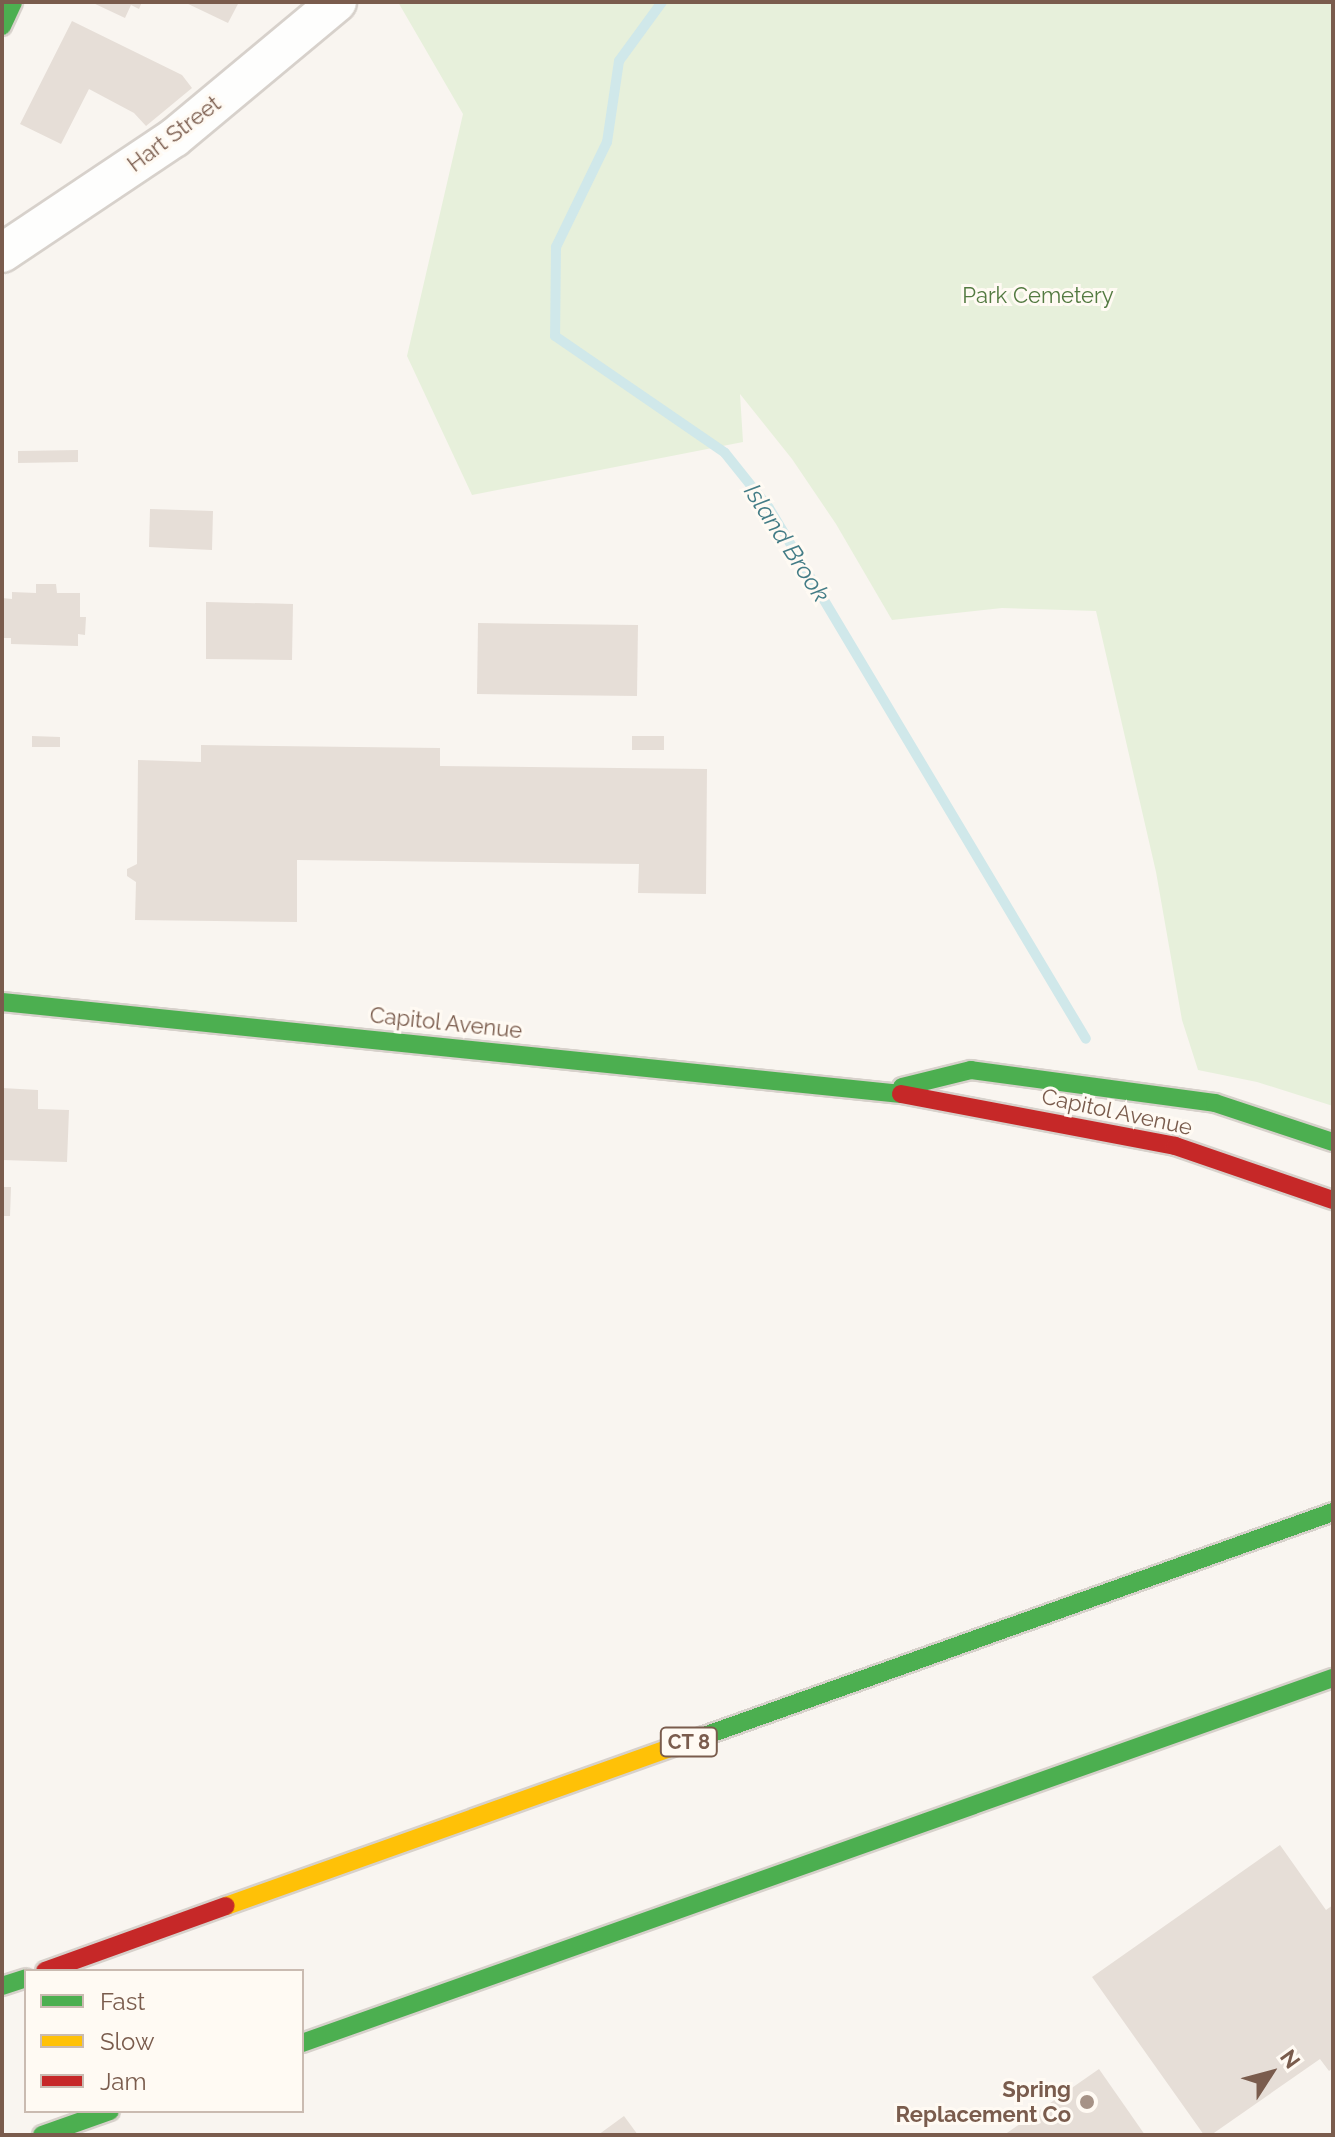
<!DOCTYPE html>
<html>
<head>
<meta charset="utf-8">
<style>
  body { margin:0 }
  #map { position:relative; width:1335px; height:2137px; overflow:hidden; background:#f9f5f0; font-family:Raleway,sans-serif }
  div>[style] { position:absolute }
  .green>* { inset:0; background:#e7f0db }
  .stream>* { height:10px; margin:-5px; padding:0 5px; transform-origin:5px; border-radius:5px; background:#d0e8ea }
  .building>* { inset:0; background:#e6ded7 }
  .roads { filter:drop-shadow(2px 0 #d7d1cb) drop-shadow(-2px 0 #d7d1cb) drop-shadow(0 2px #d7d1cb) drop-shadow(0 -2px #d7d1cb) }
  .street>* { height:38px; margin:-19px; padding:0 19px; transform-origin:19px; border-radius:19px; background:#fefefd }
  .fast>* { height:18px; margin:-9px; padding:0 9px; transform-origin:9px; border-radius:9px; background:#4caf50 }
  .slow>* { height:18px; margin:-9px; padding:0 9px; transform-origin:9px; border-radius:9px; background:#ffc107 }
  .jam>* { height:18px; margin:-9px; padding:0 9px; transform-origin:9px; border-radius:9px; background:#c62828 }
  .dots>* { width:22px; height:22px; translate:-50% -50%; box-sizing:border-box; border:4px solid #fffaf3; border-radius:50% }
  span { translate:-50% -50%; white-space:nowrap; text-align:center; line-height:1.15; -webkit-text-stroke:6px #fffaf3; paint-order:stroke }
  .shield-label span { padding:2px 6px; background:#fffaf3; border:2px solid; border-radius:6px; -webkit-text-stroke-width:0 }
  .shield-label { font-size:20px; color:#7a5c4d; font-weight:700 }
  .street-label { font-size:22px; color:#7a5c4d }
  .park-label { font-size:22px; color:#537a41 }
  .poi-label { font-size:22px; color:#7a5c4d; font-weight:700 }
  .right { translate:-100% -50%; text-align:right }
  .water-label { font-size:24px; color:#437c86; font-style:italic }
  .frame { position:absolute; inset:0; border:4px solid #7a5c4d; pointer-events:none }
  .legend { position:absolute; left:24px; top:1969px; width:280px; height:144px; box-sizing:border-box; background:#fffaf3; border:2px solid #cabbb1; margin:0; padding:10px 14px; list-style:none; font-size:24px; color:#7a5c4d }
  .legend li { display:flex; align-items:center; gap:16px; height:40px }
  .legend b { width:40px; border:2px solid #cabbb1 }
  .north { position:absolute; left:1231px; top:2033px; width:80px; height:80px; -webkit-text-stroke:6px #fffaf3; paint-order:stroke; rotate:54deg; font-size:22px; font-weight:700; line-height:32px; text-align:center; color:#7a5c4d }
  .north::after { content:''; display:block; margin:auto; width:28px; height:36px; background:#7a5c4d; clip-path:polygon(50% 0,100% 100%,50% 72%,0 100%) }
</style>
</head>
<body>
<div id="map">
  <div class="green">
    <i style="clip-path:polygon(398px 2px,1333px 2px,1333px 1106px,1257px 1082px,1198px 1070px,1182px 1020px,1156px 872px,1096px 611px,1002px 608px,892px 620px,836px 524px,792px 459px,740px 394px,743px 442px,472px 495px,407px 356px,463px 114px)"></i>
  </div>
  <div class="stream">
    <i style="left:662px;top:2px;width:73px;rotate:126.1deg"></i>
    <i style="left:619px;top:61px;width:82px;rotate:98.4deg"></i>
    <i style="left:607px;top:142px;width:117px;rotate:115.9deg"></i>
    <i style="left:556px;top:247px;width:89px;rotate:90.6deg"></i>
    <i style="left:555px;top:336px;width:206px;rotate:34.5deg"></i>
    <i style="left:725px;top:453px;width:70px;rotate:51.3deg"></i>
    <i style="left:769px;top:508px;width:618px;rotate:59.16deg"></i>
  </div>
  <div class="building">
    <i style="clip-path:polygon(91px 2px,142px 2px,139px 9px,131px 5px,125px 18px)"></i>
    <i style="clip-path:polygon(184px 2px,239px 2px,228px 23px)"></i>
    <i style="clip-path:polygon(72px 21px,182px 75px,192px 88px,146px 126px,134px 113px,89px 89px,61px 144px,20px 124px)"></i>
    <i style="clip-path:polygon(78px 450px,78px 462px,18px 463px,18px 451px)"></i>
    <i style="clip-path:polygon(150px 509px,213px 511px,212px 550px,149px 547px)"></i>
    <i style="clip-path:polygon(36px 584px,56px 584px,57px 593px,80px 593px,80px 617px,86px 617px,85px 635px,78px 634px,78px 646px,11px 644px,11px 638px,2px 638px,2px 598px,12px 599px,12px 592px,36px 593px)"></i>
    <i style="clip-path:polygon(206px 602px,293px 604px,292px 660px,206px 659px)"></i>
    <i style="clip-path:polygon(478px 623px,638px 625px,637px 696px,477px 694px)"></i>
    <i style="clip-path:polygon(32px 736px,60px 737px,60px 747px,32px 747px)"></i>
    <i style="clip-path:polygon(632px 736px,664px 736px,664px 750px,632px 750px)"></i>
    <i style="clip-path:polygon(201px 745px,440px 748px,440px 766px,707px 769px,706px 894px,638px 893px,639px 864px,297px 860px,297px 922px,135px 920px,136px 882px,127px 876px,127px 869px,137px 864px,138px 760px,201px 762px)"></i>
    <i style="clip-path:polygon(2px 1088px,38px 1090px,38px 1109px,69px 1110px,67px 1162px,2px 1160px)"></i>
    <i style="clip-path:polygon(2px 1187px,11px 1187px,10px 1216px,2px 1216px)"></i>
    <i style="clip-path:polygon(1280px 1845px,1326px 1910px,1333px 1905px,1333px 2068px,1329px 2071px,1320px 2059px,1211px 2135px,1204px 2135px,1092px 1977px)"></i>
    <i style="clip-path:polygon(1099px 2069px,1145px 2135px,1004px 2135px)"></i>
    <i style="clip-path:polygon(624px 2116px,638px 2135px,598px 2135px)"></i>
  </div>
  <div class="roads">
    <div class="street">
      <i style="left:2px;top:253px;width:207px;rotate:-33.8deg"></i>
      <i style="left:174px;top:138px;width:212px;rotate:-39.8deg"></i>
    </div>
    <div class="fast">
      <i style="left:2px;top:26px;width:26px;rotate:-65deg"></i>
      <i style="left:2px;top:1002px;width:904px;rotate:5.84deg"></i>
      <i style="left:902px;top:1087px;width:71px;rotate:-13.8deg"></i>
      <i style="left:971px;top:1070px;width:246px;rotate:7.7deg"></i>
      <i style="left:1215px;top:1103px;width:124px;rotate:18.3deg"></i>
      <i style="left:704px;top:1736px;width:668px;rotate:-19.6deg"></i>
      <i style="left:2px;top:1986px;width:25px;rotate:-18deg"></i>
      <i style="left:302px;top:2043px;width:1094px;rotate:-19.5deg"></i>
      <i style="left:42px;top:2135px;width:72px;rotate:-19.4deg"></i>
    </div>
    <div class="slow">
      <i style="left:226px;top:1906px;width:507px;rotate:-19.58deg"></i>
    </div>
    <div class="jam">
      <i style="left:901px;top:1094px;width:279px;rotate:10.7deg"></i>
      <i style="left:1175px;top:1146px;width:167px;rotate:18.9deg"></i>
      <i style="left:45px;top:1971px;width:192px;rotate:-19.8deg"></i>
    </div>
  </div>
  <div class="dots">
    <i style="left:1087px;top:2102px;background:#a69286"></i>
  </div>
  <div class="shield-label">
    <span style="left:689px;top:1742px">CT 8</span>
  </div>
  <div class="street-label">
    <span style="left:174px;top:134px;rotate:-37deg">Hart Street</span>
    <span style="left:446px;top:1023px;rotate:6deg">Capitol Avenue</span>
    <span style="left:1117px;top:1112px;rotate:12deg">Capitol Avenue</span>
  </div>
  <div class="park-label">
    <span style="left:1038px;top:296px">Park Cemetery</span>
  </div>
  <div class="poi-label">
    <span class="right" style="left:1071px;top:2102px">Spring<br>Replacement Co</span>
  </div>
  <div class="water-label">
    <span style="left:787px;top:543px;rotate:57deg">Island Brook</span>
  </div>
  <div class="frame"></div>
  <ul class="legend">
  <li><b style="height:10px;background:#4caf50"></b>Fast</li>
  <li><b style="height:10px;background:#ffc107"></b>Slow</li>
  <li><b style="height:10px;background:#c62828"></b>Jam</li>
  </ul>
  <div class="north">N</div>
</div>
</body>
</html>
